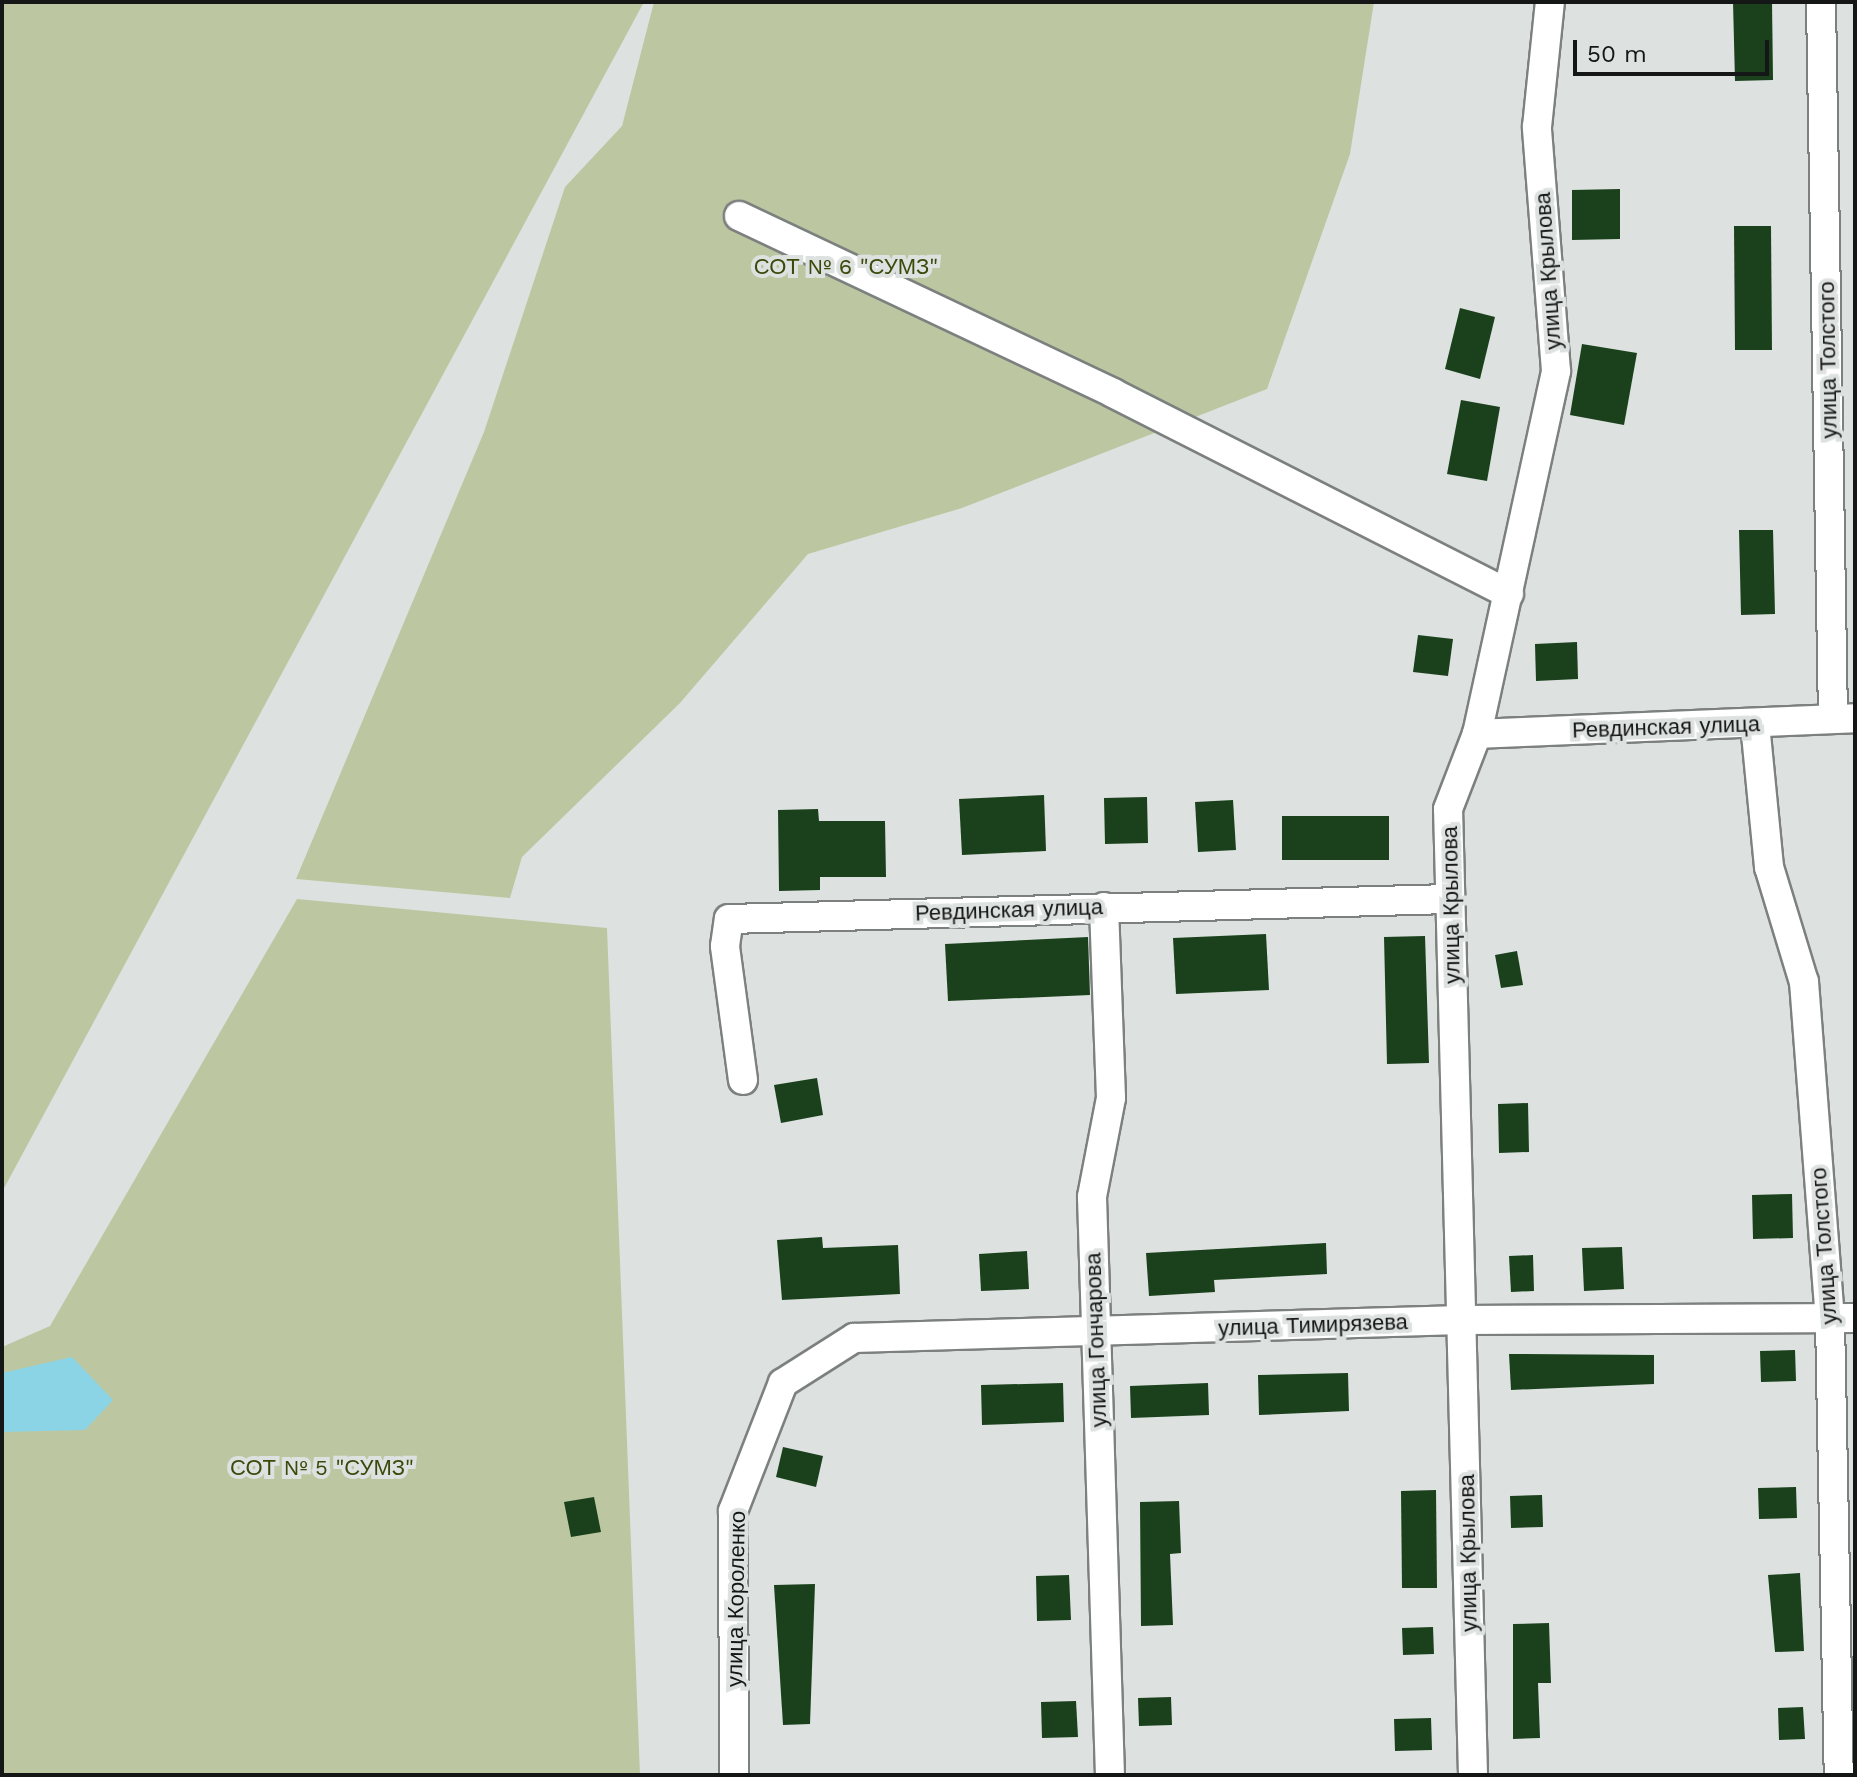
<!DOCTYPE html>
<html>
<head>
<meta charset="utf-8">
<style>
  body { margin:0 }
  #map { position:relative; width:1857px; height:1777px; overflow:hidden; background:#dde2e0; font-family:"Work Sans",sans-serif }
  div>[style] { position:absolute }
  .green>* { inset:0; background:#bcc7a2 }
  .water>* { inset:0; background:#8bd4e6 }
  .building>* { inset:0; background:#1a411c }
  .roads { filter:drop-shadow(2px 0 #7c807e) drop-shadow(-2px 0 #7c807e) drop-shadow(0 2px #7c807e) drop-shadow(0 -2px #7c807e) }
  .minor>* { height:28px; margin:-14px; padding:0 14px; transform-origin:14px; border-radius:14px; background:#fff }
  span { translate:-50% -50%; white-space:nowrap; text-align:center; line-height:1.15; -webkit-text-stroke:8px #dde2e0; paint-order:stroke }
  .park-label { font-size:22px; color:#3c490a }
  .street-label { font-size:22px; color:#151616 }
  .frame { position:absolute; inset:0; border:4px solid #151616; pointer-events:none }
  .scale { position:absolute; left:1573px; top:40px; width:196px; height:36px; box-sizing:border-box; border:4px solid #151616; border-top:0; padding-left:10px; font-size:24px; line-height:28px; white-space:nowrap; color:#151616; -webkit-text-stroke:6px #dde2e0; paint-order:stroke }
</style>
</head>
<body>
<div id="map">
  <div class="green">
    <i style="clip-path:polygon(2px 2px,644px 2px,2px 1192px)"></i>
    <i style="clip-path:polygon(654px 2px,1374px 2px,1350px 154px,1267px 389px,962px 508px,808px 554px,680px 703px,522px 857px,510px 898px,296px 879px,484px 432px,565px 187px,622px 126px)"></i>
    <i style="clip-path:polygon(297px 899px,607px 928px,640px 1775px,2px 1775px,2px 1347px,50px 1326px)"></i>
  </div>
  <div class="water">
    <i style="clip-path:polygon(72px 1357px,113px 1400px,85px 1430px,2px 1432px,2px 1373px)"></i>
  </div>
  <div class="building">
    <i style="clip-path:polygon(1733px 2px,1772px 2px,1773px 80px,1735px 81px)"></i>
    <i style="clip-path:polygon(1620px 189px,1620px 239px,1572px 240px,1572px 190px)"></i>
    <i style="clip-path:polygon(1734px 226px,1771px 226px,1772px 350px,1735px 350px)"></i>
    <i style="clip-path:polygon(1460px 308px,1495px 317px,1480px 379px,1445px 369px)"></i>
    <i style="clip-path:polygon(1582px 344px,1637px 353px,1624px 425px,1570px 415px)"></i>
    <i style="clip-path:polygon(1461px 400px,1500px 407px,1487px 481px,1447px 474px)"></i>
    <i style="clip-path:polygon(1739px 530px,1773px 530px,1775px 614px,1741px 615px)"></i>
    <i style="clip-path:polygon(1418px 635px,1453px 639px,1448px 676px,1413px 672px)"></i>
    <i style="clip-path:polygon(1577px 642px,1578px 679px,1536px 681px,1535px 644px)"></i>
    <i style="clip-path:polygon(1044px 795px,1046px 851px,962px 855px,959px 799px)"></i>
    <i style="clip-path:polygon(1147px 797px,1148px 843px,1105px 844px,1104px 798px)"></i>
    <i style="clip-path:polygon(1233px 800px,1236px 850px,1198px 852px,1195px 802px)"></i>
    <i style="clip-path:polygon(818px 809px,819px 821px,885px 821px,886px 877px,820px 877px,820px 890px,779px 891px,778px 810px)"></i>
    <i style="clip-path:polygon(1282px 816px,1389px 816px,1389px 860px,1282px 860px)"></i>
    <i style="clip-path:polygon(1266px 934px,1269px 990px,1176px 994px,1173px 938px)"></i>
    <i style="clip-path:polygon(1425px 936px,1429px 1063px,1387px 1064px,1384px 937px)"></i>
    <i style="clip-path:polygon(1088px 937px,1090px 995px,948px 1001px,945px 944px)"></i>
    <i style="clip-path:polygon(1517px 951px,1523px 985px,1501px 988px,1495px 955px)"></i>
    <i style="clip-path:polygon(817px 1078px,823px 1115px,781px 1123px,774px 1085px)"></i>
    <i style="clip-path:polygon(1528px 1103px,1529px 1152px,1499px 1153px,1498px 1104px)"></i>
    <i style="clip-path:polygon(1792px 1194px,1793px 1238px,1753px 1239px,1752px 1195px)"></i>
    <i style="clip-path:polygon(822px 1237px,823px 1248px,898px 1245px,900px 1294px,782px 1300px,777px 1240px)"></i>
    <i style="clip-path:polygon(1326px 1243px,1327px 1274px,1214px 1280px,1215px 1292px,1149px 1296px,1146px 1253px)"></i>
    <i style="clip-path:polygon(1622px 1247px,1624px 1289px,1584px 1291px,1582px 1248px)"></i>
    <i style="clip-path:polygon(1027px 1251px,1029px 1289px,981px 1291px,979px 1254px)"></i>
    <i style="clip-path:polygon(1533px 1255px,1534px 1291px,1511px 1292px,1509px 1256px)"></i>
    <i style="clip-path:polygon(1795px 1350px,1796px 1381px,1761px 1382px,1760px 1351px)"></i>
    <i style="clip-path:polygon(1509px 1354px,1654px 1355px,1654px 1384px,1511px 1390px)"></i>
    <i style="clip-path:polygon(1348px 1373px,1349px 1411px,1259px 1415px,1258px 1375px)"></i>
    <i style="clip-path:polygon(1063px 1383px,1064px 1422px,982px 1425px,981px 1385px)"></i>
    <i style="clip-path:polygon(1208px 1383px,1209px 1415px,1131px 1418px,1130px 1386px)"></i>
    <i style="clip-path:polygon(783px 1447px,823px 1456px,816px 1487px,776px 1477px)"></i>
    <i style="clip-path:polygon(1796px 1487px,1797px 1518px,1759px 1519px,1758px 1488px)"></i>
    <i style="clip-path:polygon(1436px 1490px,1437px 1588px,1402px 1588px,1401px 1491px)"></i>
    <i style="clip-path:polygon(1542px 1495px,1543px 1527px,1511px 1528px,1510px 1496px)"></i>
    <i style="clip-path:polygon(594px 1497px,601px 1532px,571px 1537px,564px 1502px)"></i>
    <i style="clip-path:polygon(1179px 1501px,1181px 1553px,1170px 1554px,1173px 1625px,1141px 1626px,1140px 1502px)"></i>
    <i style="clip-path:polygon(1800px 1573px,1804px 1651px,1775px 1652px,1768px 1575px)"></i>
    <i style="clip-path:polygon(1069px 1575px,1071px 1620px,1037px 1621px,1036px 1576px)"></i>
    <i style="clip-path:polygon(815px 1584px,810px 1724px,783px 1725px,774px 1585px)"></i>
    <i style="clip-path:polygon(1549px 1623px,1551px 1683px,1538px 1683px,1540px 1738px,1513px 1739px,1513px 1624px)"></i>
    <i style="clip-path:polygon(1433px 1627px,1434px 1654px,1403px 1655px,1402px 1628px)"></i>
    <i style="clip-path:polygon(1171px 1697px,1172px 1725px,1139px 1726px,1138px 1698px)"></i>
    <i style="clip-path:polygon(1076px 1701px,1078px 1737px,1042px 1738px,1041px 1702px)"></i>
    <i style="clip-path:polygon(1803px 1707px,1805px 1739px,1779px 1740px,1778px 1708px)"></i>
    <i style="clip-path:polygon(1431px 1718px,1432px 1750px,1395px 1751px,1394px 1719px)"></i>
  </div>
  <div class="roads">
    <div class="minor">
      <i style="left:1821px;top:2px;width:717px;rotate:89.04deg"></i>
      <i style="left:739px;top:216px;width:414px;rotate:25.3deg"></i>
      <i style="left:1113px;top:393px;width:444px;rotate:26.9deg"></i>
      <i style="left:1755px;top:724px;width:144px;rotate:84.4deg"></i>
      <i style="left:1769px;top:867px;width:120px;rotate:73.1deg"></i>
      <i style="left:1804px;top:982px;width:338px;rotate:85.6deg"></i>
      <i style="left:1830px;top:1319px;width:456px;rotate:88.9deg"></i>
      <i style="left:1477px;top:734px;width:378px;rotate:-2.4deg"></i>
      <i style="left:1104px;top:907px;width:191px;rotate:87.9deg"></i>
      <i style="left:1111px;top:1098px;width:101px;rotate:100.9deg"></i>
      <i style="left:1092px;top:1197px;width:578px;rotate:88.22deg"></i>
      <i style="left:743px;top:1080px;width:135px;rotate:-97.7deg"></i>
      <i style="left:725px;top:946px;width:27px;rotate:-82deg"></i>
      <i style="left:729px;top:919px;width:721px;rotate:-1.59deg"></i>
      <i style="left:734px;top:1775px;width:264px;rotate:-90.2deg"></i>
      <i style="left:733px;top:1511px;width:137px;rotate:-68.7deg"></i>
      <i style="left:783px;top:1383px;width:84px;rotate:-32.4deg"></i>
      <i style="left:854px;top:1338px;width:608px;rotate:-1.7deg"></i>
      <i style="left:1462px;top:1320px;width:393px;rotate:-0.3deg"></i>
      <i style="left:1473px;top:1775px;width:966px;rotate:-91.48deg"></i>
      <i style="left:1448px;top:809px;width:80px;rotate:-68.9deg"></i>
      <i style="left:1477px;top:734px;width:371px;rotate:-77.7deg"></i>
      <i style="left:1556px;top:371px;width:245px;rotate:-94.5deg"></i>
      <i style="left:1537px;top:127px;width:126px;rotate:-84.1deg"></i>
    </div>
  </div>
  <div class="park-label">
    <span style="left:846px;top:267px">СОТ № 6 "СУМЗ"</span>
    <span style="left:322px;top:1468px">СОТ № 5 "СУМЗ"</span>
  </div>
  <div class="street-label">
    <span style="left:1548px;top:271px;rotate:-94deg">улица Крылова</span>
    <span style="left:1828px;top:360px;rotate:-91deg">улица Толстого</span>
    <span style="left:1666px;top:727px;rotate:-2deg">Ревдинская улица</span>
    <span style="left:1451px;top:905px;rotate:-91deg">улица Крылова</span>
    <span style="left:1009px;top:910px;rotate:-2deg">Ревдинская улица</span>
    <span style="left:1824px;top:1246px;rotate:-94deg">улица Толстого</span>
    <span style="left:1313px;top:1325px;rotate:-2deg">улица Тимирязева</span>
    <span style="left:1096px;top:1340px;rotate:-92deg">улица Гончарова</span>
    <span style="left:1468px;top:1553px;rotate:-91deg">улица Крылова</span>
    <span style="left:736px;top:1599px;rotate:-89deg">улица Короленко</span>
  </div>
  <div class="frame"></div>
  <div class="scale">50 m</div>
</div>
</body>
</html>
